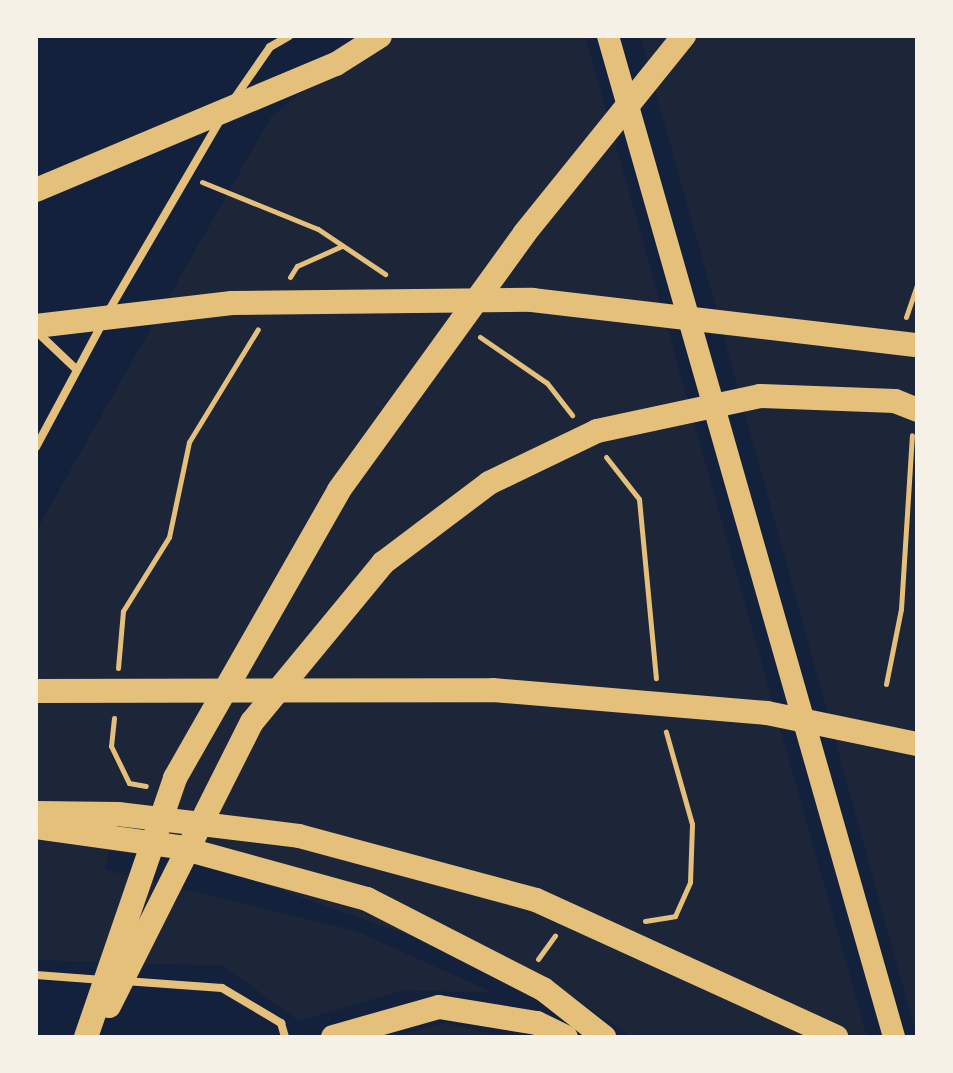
<!DOCTYPE html>
<html>
<head>
<meta charset="utf-8">
<style>
  body { margin:0 }
  #map { position:relative; width:953px; height:1073px; overflow:hidden; background:#14213d; font-family:Literata,serif }
  div>[style] { position:absolute }
  .green>* { inset:0; background:#1d2539 }
  .path>* { height:5px; margin:-2.5px; padding:0 2.5px; transform-origin:2.5px; border-radius:2.5px; background:#e5c07b }
  .minor>* { height:8px; margin:-4px; padding:0 4px; transform-origin:4px; border-radius:4px; background:#e5c07b }
  .trunk>* { height:22px; margin:-11px; padding:0 11px; transform-origin:11px; border-radius:11px; background:#e5c07b }
  .motorway>* { height:24px; margin:-12px; padding:0 12px; transform-origin:12px; border-radius:12px; background:#e5c07b }
  span { translate:-50% -50%; white-space:nowrap; text-align:center; line-height:1.15; -webkit-text-stroke:8px #f6f1e7; paint-order:stroke }
  .frame { position:absolute; inset:0; border:38px solid #f6f1e7; pointer-events:none }
</style>
</head>
<body>
<div id="map">
  <div class="green">
    <i style="clip-path:polygon(371px 36px,585px 36px,867px 1037px,631px 1037px,563px 990px,204px 863px,109px 851px,105px 870px,356px 931px,494px 993px,404px 990px,299px 1021px,224px 966px,36px 960px,36px 531px,271px 117px)"></i>
    <i style="clip-path:polygon(640px 36px,917px 36px,917px 1037px,710px 286px)"></i>
    <i style="clip-path:polygon(446px 1023px,504px 1037px,394px 1037px)"></i>
  </div>
  <div class="path">
    <i style="left:202px;top:182px;width:125px;rotate:22.1deg"></i>
    <i style="left:318px;top:229px;width:81px;rotate:33.9deg"></i>
    <i style="left:290px;top:277px;width:13px;rotate:-58deg"></i>
    <i style="left:297px;top:266px;width:49px;rotate:-24deg"></i>
    <i style="left:906px;top:317px;width:34px;rotate:-71deg"></i>
    <i style="left:480px;top:337px;width:81px;rotate:34.5deg"></i>
    <i style="left:547px;top:383px;width:41px;rotate:52deg"></i>
    <i style="left:606px;top:457px;width:53px;rotate:51.8deg"></i>
    <i style="left:639px;top:499px;width:180px;rotate:84.6deg"></i>
    <i style="left:118px;top:668px;width:57px;rotate:-85deg"></i>
    <i style="left:123px;top:611px;width:87px;rotate:-58.1deg"></i>
    <i style="left:169px;top:537px;width:97px;rotate:-78.1deg"></i>
    <i style="left:189px;top:442px;width:132px;rotate:-58.6deg"></i>
    <i style="left:886px;top:684px;width:76px;rotate:-78.7deg"></i>
    <i style="left:901px;top:609px;width:174px;rotate:-86.4deg"></i>
    <i style="left:114px;top:718px;width:28px;rotate:96deg"></i>
    <i style="left:111px;top:746px;width:41px;rotate:64.1deg"></i>
    <i style="left:129px;top:783px;width:17px;rotate:10deg"></i>
    <i style="left:645px;top:921px;width:30px;rotate:-9deg"></i>
    <i style="left:675px;top:916px;width:37px;rotate:-66deg"></i>
    <i style="left:690px;top:882px;width:58px;rotate:-88deg"></i>
    <i style="left:692px;top:824px;width:96px;rotate:-105.8deg"></i>
    <i style="left:538px;top:959px;width:29px;rotate:-54deg"></i>
  </div>
  <div class="minor">
    <i style="left:234px;top:99px;width:63px;rotate:-55.3deg"></i>
    <i style="left:270px;top:47px;width:22px;rotate:-30deg"></i>
    <i style="left:108px;top:312px;width:222px;rotate:-59.7deg"></i>
    <i style="left:37px;top:332px;width:55px;rotate:43.5deg"></i>
    <i style="left:36px;top:447px;width:140px;rotate:-61.8deg"></i>
    <i style="left:36px;top:975px;width:67px;rotate:4.3deg"></i>
    <i style="left:125px;top:981px;width:97px;rotate:4.1deg"></i>
    <i style="left:222px;top:988px;width:69px;rotate:30.7deg"></i>
    <i style="left:281px;top:1023px;width:15px;rotate:74deg"></i>
  </div>
  <div class="trunk">
    <i style="left:608px;top:36px;width:1041px;rotate:74.05deg"></i>
  </div>
  <div class="motorway">
    <i style="left:36px;top:190px;width:325px;rotate:-22.8deg"></i>
    <i style="left:336px;top:64px;width:52px;rotate:-32.5deg"></i>
    <i style="left:36px;top:326px;width:197px;rotate:-6.7deg"></i>
    <i style="left:232px;top:303px;width:300px;rotate:-0.6deg"></i>
    <i style="left:532px;top:300px;width:388px;rotate:6.7deg"></i>
    <i style="left:36px;top:691px;width:457px;rotate:-0.1deg"></i>
    <i style="left:493px;top:690px;width:275px;rotate:4.8deg"></i>
    <i style="left:767px;top:713px;width:153px;rotate:11.7deg"></i>
    <i style="left:36px;top:813px;width:82px;rotate:0.7deg"></i>
    <i style="left:118px;top:814px;width:182px;rotate:6.9deg"></i>
    <i style="left:299px;top:836px;width:245px;rotate:15.1deg"></i>
    <i style="left:536px;top:900px;width:330px;rotate:24.5deg"></i>
    <i style="left:36px;top:827px;width:143px;rotate:8deg"></i>
    <i style="left:178px;top:847px;width:196px;rotate:15.4deg"></i>
    <i style="left:367px;top:899px;width:198px;rotate:27.1deg"></i>
    <i style="left:543px;top:989px;width:78px;rotate:38.2deg"></i>
    <i style="left:109px;top:1006px;width:318px;rotate:-63.3deg"></i>
    <i style="left:252px;top:722px;width:206px;rotate:-50.5deg"></i>
    <i style="left:383px;top:563px;width:133px;rotate:-37deg"></i>
    <i style="left:489px;top:483px;width:120px;rotate:-25.7deg"></i>
    <i style="left:597px;top:431px;width:167px;rotate:-12.1deg"></i>
    <i style="left:760px;top:396px;width:135px;rotate:2.1deg"></i>
    <i style="left:895px;top:401px;width:24px;rotate:22deg"></i>
    <i style="left:86px;top:1037px;width:274px;rotate:-71deg"></i>
    <i style="left:175px;top:778px;width:331px;rotate:-60.3deg"></i>
    <i style="left:339px;top:490px;width:316px;rotate:-54.1deg"></i>
    <i style="left:524px;top:234px;width:255px;rotate:-51.1deg"></i>
    <i style="left:333px;top:1037px;width:110px;rotate:-15.8deg"></i>
    <i style="left:439px;top:1007px;width:99px;rotate:9.3deg"></i>
    <i style="left:537px;top:1023px;width:32px;rotate:26deg"></i>
  </div>
  <div class="frame"></div>
</div>
</body>
</html>
